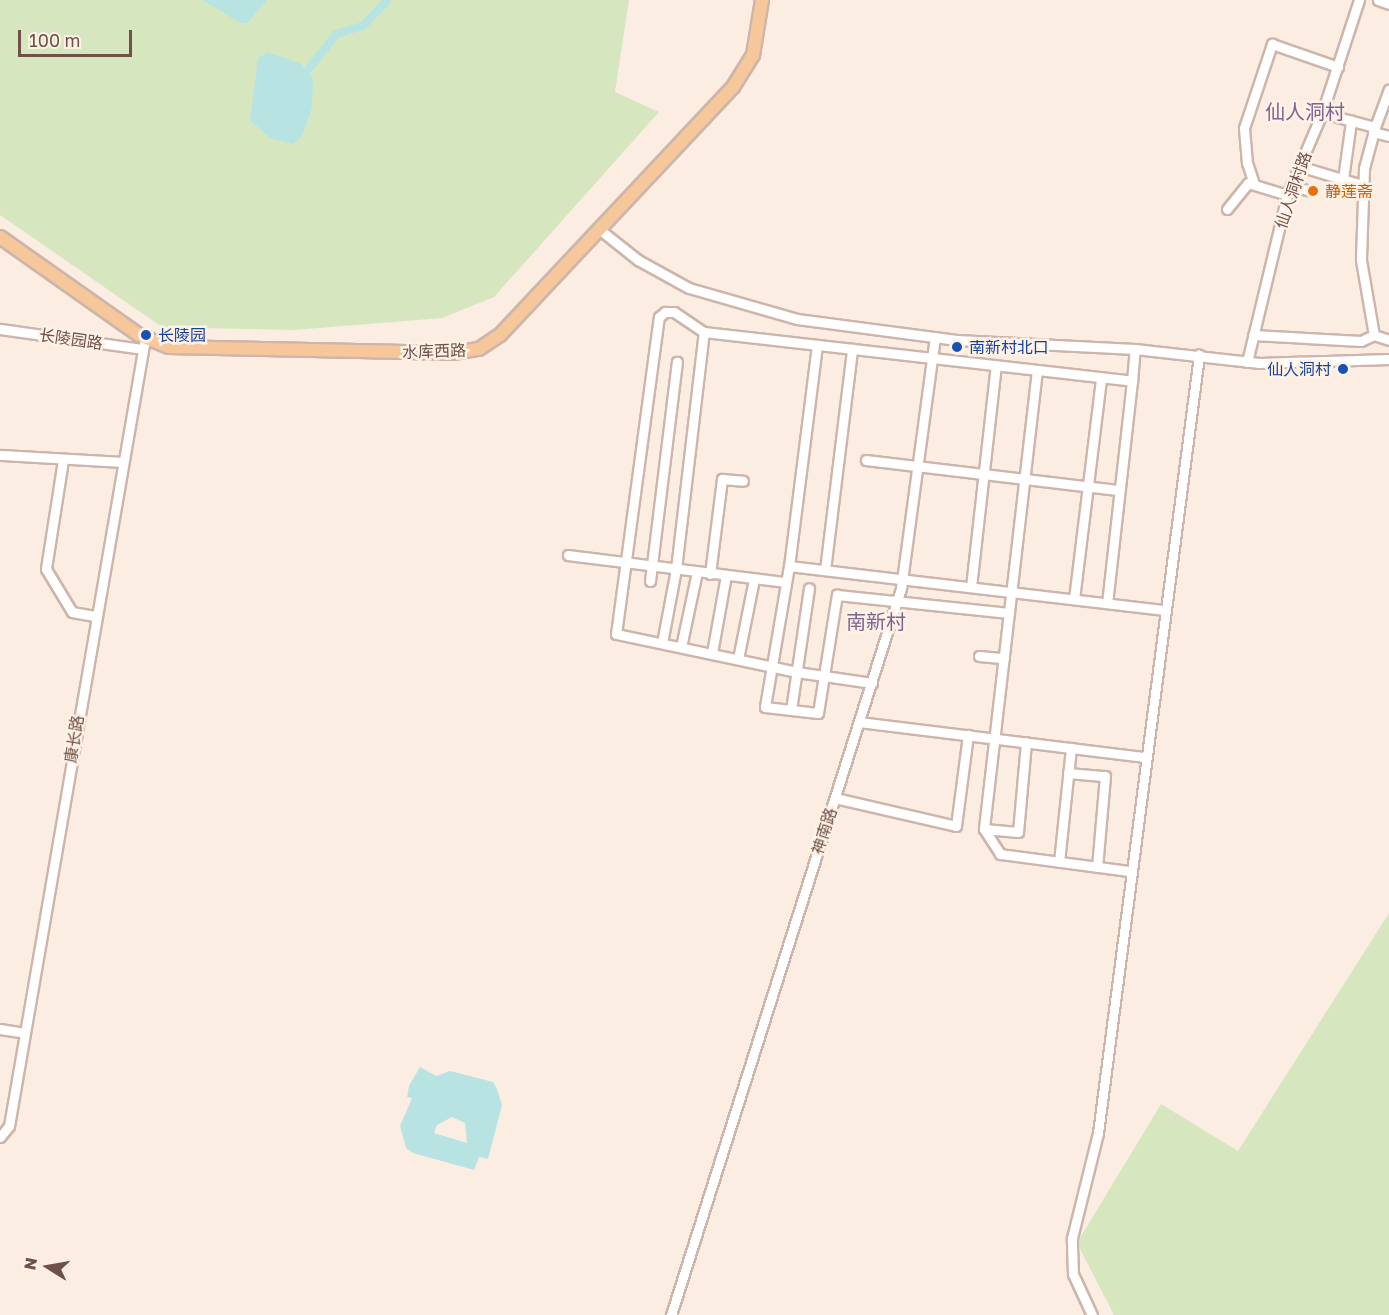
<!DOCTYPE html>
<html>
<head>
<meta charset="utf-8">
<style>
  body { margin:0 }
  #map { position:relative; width:1389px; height:1315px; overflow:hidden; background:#fbede1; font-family:"Golos Text","Noto Sans SC",sans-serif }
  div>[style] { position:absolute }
  .green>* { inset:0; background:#d6e7c0 }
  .water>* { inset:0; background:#b7e3e2 }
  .canal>* { height:8px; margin:-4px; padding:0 4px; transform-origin:4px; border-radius:4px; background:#b7e3e2 }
  .roads { filter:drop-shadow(2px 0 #cdb5ab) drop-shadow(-2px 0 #cdb5ab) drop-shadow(0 2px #cdb5ab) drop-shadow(0 -2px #cdb5ab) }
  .minor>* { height:9px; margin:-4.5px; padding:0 4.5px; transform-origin:4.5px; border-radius:4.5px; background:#fff }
  .major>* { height:12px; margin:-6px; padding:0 6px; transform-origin:6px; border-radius:6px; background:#f7c79c }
  .dots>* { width:16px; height:16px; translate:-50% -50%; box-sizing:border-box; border:3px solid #fef1e6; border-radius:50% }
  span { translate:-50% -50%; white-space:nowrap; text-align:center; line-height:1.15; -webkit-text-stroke:5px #fef1e6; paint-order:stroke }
  .street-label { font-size:16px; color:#705149 }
  .food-label { font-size:16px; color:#c56008 }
  .left { translate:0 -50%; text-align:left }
  .transit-label { font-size:16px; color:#164399 }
  .right { translate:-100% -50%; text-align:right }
  .quarter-label { font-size:20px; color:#7d6593 }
  .north { position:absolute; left:18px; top:1237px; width:60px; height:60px; -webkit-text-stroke:4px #fef1e6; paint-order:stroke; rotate:281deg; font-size:16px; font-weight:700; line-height:24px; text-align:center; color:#705149 }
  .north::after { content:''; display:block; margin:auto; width:21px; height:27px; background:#705149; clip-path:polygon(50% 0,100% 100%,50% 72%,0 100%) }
  .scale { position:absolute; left:18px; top:30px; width:114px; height:27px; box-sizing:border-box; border:3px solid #705149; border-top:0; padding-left:8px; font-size:18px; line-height:21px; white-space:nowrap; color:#705149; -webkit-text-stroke:4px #fef1e6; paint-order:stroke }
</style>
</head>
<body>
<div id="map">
  <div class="green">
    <i style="clip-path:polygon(0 0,629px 0,615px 92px,659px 112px,494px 297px,442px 318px,294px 330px,162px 327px,0 215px)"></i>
    <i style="clip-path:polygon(1389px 913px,1389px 1315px,1114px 1315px,1077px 1243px,1161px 1104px,1238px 1151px)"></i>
  </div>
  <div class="water">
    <i style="clip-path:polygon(203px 0,267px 0,247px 23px,240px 23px)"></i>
    <i style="clip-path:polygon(268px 52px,301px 64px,313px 79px,312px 108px,302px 136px,293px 144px,270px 138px,250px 120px,258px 58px)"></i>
    <i style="clip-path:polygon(evenodd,420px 1067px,436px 1076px,450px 1071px,493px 1082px,497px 1089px,502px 1105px,488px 1159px,479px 1157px,474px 1170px,413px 1153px,406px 1148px,400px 1126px,412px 1098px,407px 1097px,409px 1086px,420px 1067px,452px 1117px,465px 1123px,467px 1143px,434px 1133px,437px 1125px,452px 1117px)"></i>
  </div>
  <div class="canal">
    <i style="left:308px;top:70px;width:46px;rotate:-52.1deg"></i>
    <i style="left:336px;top:34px;width:28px;rotate:-17deg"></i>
    <i style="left:363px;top:26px;width:35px;rotate:-47deg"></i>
  </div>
  <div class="roads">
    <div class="minor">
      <i style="left:1378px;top:0;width:12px;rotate:20deg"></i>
      <i style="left:1322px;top:113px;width:119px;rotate:-71.9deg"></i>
      <i style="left:1375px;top:127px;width:42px;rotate:105deg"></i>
      <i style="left:1364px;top:168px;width:92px;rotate:91.9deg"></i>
      <i style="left:1361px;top:260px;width:76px;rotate:80.2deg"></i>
      <i style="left:1374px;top:335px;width:16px;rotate:18deg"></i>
      <i style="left:1373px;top:132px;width:16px;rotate:14deg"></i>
      <i style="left:1299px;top:166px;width:66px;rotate:16.8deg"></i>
      <i style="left:1343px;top:179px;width:59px;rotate:-82.1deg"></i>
      <i style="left:1254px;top:184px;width:22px;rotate:-108deg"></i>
      <i style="left:1247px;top:163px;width:35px;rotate:-95deg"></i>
      <i style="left:1244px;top:128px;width:89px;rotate:-71.6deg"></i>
      <i style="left:1272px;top:44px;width:70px;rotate:19.2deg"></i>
      <i style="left:1291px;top:186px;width:21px;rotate:14deg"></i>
      <i style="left:1227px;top:209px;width:33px;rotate:-51deg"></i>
      <i style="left:1248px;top:183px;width:41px;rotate:17.1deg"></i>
      <i style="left:599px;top:229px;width:50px;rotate:38.5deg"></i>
      <i style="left:638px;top:260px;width:58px;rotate:28.8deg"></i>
      <i style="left:689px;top:288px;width:112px;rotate:16deg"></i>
      <i style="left:797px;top:319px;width:161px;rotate:7.5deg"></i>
      <i style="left:957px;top:340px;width:178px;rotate:2.9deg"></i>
      <i style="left:1135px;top:349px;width:125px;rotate:6.4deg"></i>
      <i style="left:1259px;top:363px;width:130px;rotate:-1.8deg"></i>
      <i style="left:0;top:329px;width:144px;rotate:8deg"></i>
      <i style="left:1253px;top:335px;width:108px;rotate:3.2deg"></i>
      <i style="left:1361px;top:341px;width:14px;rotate:-25deg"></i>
      <i style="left:817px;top:345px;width:223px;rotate:97.2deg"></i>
      <i style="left:789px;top:566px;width:143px;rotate:99.7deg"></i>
      <i style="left:765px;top:707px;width:53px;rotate:6.5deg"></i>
      <i style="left:818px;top:713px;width:120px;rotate:-80.9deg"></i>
      <i style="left:837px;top:595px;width:173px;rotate:6deg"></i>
      <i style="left:1247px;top:362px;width:172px;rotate:-76.5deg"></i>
      <i style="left:1287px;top:195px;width:89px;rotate:-66.9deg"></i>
      <i style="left:1322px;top:113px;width:55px;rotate:14.8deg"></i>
      <i style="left:1375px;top:127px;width:40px;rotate:-69.8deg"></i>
      <i style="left:1037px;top:370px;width:462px;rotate:96.6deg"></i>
      <i style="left:984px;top:829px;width:30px;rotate:57deg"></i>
      <i style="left:1000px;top:854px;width:131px;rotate:7.5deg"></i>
      <i style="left:1132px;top:381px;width:32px;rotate:-85deg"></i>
      <i style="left:0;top:455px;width:123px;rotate:3.3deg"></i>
      <i style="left:63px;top:460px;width:110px;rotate:98.9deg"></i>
      <i style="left:46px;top:569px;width:50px;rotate:58.8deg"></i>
      <i style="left:72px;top:612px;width:23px;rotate:10deg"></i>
      <i style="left:866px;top:460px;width:255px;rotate:6.8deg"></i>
      <i style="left:568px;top:555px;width:219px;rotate:7.1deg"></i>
      <i style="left:789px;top:566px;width:378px;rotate:6.7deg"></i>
      <i style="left:825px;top:570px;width:223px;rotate:-83deg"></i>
      <i style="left:710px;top:574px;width:96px;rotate:-82.8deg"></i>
      <i style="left:722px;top:479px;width:21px;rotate:5deg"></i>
      <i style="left:650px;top:581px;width:221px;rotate:-83deg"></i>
      <i style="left:971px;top:587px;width:223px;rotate:-83.6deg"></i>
      <i style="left:1074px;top:599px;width:223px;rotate:-83deg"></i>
      <i style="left:662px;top:643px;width:75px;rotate:-79.3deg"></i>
      <i style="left:676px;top:569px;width:239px;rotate:-83.3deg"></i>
      <i style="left:681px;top:647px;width:77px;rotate:-78deg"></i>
      <i style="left:712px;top:653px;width:79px;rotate:-79.8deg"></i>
      <i style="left:979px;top:656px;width:25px;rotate:5deg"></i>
      <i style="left:738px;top:659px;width:82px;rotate:-78.7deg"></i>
      <i style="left:872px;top:683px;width:76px;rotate:-171.7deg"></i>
      <i style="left:797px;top:672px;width:185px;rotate:-168.1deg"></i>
      <i style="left:616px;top:634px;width:320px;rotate:-82.3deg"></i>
      <i style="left:659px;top:317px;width:8px;rotate:-40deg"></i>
      <i style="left:665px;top:312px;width:9px"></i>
      <i style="left:674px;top:312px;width:36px;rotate:34deg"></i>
      <i style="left:704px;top:332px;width:431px;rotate:6.5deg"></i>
      <i style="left:1132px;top:381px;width:223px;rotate:96.4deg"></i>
      <i style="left:791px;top:710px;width:123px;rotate:-81.6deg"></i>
      <i style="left:859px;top:722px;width:288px;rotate:7deg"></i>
      <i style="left:1068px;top:773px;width:37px;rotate:5deg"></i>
      <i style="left:1105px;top:776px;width:91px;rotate:95deg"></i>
      <i style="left:835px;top:798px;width:124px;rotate:13deg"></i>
      <i style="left:956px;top:826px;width:92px;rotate:-82.5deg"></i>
      <i style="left:984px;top:829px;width:34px;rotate:5deg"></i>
      <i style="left:1018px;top:832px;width:90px;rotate:-84.9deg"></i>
      <i style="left:1059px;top:862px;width:115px;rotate:-84deg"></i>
      <i style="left:0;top:1029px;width:25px;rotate:9deg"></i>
      <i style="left:0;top:1137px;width:14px;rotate:-51deg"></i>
      <i style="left:9px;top:1126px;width:799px;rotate:-80.2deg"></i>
      <i style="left:671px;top:1315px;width:763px;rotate:-72.44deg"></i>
      <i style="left:901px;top:588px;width:252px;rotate:-82.3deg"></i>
      <i style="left:1092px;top:1315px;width:45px;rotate:-114.9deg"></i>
      <i style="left:1073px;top:1274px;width:36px;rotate:-92deg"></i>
      <i style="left:1072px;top:1238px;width:108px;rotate:-76.1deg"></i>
      <i style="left:1098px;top:1133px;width:785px;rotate:-82.6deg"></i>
    </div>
    <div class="major">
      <i style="left:0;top:237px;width:170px;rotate:35.2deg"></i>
      <i style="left:139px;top:335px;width:32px;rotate:22deg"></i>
      <i style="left:169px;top:347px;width:284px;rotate:1.2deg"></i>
      <i style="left:453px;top:353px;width:26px;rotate:-9deg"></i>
      <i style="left:479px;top:349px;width:25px;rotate:-34deg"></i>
      <i style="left:500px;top:335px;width:340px;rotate:-46.8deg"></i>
      <i style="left:733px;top:87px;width:38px;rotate:-58deg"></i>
      <i style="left:753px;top:55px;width:56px;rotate:-80.7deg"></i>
    </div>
  </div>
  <div class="dots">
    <i style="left:1313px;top:191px;background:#e8710a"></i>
    <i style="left:146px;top:335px;background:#1a4fb4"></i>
    <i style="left:957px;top:347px;background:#1a4fb4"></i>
    <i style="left:1343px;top:369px;background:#1a4fb4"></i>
  </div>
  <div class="street-label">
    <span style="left:1293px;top:190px;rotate:-71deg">仙人洞村路</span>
    <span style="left:71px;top:339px;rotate:8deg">长陵园路</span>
    <span style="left:434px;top:351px;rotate:-2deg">水库西路</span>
    <span style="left:74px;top:739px;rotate:-81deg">康长路</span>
    <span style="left:824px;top:831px;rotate:-72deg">神南路</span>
  </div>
  <div class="food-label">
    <span class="left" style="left:1325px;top:191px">静莲斋</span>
  </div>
  <div class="transit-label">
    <span class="left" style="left:158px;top:335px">长陵园</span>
    <span class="left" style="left:969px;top:347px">南新村北口</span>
    <span class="right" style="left:1331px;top:369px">仙人洞村</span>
  </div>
  <div class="quarter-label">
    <span style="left:1305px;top:111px">仙人洞村</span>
    <span style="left:876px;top:621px">南新村</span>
  </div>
  <div class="north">N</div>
  <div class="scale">100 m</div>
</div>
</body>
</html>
